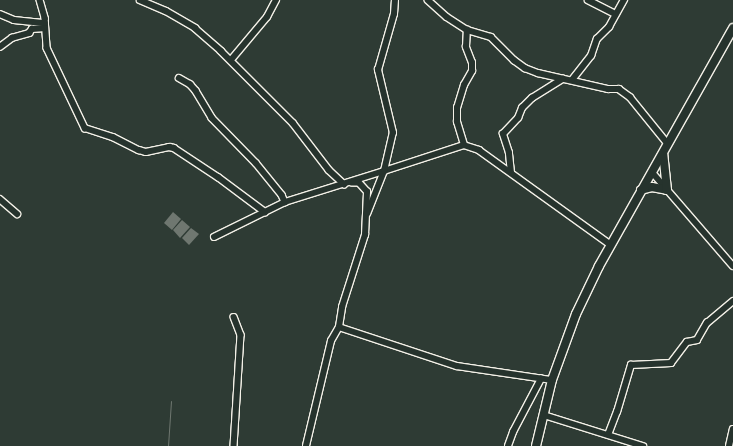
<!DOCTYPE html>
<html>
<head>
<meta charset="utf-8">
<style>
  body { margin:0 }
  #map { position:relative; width:733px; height:446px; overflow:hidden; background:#2e3b34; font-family:"Gochi Hand",sans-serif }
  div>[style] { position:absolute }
  .water>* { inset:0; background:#6f7770 }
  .stream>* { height:1px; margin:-0.5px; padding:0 0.5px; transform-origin:0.5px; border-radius:0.5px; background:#6f7770 }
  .roads { filter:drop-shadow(1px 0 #f4f1e8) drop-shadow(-1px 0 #f4f1e8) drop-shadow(0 1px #f4f1e8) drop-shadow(0 -1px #f4f1e8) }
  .street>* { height:5.5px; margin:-2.75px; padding:0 2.75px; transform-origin:2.75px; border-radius:2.75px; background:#26332d }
  .secondary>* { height:8px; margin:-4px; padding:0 4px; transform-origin:4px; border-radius:4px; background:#26332d }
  span { translate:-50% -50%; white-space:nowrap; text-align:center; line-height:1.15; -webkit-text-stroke:4px #26332d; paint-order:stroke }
</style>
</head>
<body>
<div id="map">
  <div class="water">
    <i style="clip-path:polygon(173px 212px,181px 219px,172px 230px,164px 223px)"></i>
    <i style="clip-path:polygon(182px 220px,190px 227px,180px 238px,173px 230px)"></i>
    <i style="clip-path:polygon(191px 228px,199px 234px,189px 245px,182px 238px)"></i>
  </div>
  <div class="stream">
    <i style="left:168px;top:446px;width:45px;rotate:-86.2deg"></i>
  </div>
  <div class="roads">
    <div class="street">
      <i style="left:40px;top:0;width:19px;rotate:74deg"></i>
      <i style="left:45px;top:18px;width:30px;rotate:86deg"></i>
      <i style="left:47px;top:48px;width:89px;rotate:64.6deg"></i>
      <i style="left:85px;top:128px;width:29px;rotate:18deg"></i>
      <i style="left:113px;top:137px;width:29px;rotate:27deg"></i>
      <i style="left:139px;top:150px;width:7px;rotate:16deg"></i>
      <i style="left:146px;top:152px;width:24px;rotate:-12deg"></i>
      <i style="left:169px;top:147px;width:5px;rotate:11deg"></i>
      <i style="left:174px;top:148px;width:53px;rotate:33.4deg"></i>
      <i style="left:218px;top:177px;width:59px;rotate:36.7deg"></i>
      <i style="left:140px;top:0;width:28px;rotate:23deg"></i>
      <i style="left:166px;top:11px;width:34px;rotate:30deg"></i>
      <i style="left:195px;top:28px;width:35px;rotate:41deg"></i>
      <i style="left:221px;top:51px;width:102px;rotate:45deg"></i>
      <i style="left:293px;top:123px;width:59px;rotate:52.5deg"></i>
      <i style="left:329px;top:170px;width:21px;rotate:43deg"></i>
      <i style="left:428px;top:0;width:25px;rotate:42deg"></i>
      <i style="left:447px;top:17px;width:24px;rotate:33deg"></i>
      <i style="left:467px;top:30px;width:25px;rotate:16deg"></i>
      <i style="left:491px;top:37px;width:33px;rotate:45deg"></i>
      <i style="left:514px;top:60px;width:14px;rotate:36deg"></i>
      <i style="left:525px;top:68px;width:14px;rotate:21deg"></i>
      <i style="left:538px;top:73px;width:72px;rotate:12.9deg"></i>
      <i style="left:608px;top:89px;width:11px"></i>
      <i style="left:619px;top:89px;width:14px;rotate:36deg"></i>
      <i style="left:630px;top:97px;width:60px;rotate:51deg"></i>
      <i style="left:588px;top:0;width:31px;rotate:27deg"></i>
      <i style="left:0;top:14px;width:15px;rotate:23deg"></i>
      <i style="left:14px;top:20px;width:31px;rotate:6deg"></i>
      <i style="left:0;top:47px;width:15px;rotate:-37deg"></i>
      <i style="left:12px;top:38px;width:18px;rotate:-16deg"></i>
      <i style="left:29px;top:33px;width:5px;rotate:-53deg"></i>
      <i style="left:32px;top:29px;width:13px;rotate:-4deg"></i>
      <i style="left:231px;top:60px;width:56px;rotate:-50.1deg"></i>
      <i style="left:267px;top:17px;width:19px;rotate:-62deg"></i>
      <i style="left:179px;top:78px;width:13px;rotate:29deg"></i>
      <i style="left:190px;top:84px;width:9px;rotate:49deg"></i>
      <i style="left:196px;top:91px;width:31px;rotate:59deg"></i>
      <i style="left:212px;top:118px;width:63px;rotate:45.6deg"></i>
      <i style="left:256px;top:163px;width:41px;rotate:50.9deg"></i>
      <i style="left:282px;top:195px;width:8px;rotate:67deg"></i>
      <i style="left:572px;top:80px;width:31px;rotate:-52deg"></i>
      <i style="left:591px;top:56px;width:18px;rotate:-71deg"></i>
      <i style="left:597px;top:39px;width:17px;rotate:-45deg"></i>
      <i style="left:609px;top:27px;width:31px;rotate:-61deg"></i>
      <i style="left:464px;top:145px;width:24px;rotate:-107deg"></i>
      <i style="left:457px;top:122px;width:14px;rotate:-90deg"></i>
      <i style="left:457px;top:108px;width:24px;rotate:-73deg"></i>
      <i style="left:464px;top:85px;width:16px;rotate:-60deg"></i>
      <i style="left:472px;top:71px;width:8px;rotate:-90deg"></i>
      <i style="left:472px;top:63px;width:17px;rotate:-111deg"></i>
      <i style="left:466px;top:47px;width:17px;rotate:-87deg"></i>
      <i style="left:652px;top:172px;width:124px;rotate:49.2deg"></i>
      <i style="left:511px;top:173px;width:20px;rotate:-96deg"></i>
      <i style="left:509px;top:153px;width:20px;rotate:-108deg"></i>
      <i style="left:503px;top:134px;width:22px;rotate:-47deg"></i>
      <i style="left:518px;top:118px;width:11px;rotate:-68deg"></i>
      <i style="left:522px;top:108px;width:14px;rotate:-45deg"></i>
      <i style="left:532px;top:98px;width:36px;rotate:-32deg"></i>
      <i style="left:0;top:199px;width:23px;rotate:41deg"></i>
      <i style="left:367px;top:214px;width:46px;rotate:-68.4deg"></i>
      <i style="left:384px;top:171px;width:84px;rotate:-18deg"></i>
      <i style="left:464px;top:145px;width:16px;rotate:18deg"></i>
      <i style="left:479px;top:150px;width:161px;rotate:35.7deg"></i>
      <i style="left:214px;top:237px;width:79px;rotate:-26.2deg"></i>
      <i style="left:285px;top:202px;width:104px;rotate:-17.4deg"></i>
      <i style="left:384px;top:171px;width:39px;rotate:-77deg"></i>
      <i style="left:393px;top:133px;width:65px;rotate:-103.4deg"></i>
      <i style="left:378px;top:70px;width:58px;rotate:-74.1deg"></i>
      <i style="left:394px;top:14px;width:14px;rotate:-86deg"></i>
      <i style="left:234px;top:317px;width:19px;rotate:69deg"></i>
      <i style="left:241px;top:335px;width:111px;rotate:93.6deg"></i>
      <i style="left:339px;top:327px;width:124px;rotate:18.3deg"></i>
      <i style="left:457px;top:366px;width:96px;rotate:8.4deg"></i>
      <i style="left:544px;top:415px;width:104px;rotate:17.4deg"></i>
      <i style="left:608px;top:435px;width:25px;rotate:-69deg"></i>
      <i style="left:617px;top:412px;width:49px;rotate:-73.4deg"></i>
      <i style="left:631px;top:365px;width:40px;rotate:-2.9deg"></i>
      <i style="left:671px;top:363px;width:26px;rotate:-53deg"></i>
      <i style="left:687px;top:342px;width:10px;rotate:-11deg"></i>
      <i style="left:697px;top:340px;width:20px;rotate:-60deg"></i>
      <i style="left:707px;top:323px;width:34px;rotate:-40deg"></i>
      <i style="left:306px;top:446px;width:108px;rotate:-76.6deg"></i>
      <i style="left:331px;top:341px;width:16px;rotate:-60deg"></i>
      <i style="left:339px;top:327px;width:20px;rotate:-81deg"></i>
      <i style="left:342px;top:307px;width:76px;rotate:-72.3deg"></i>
      <i style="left:365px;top:235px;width:43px;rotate:-87.3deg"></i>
      <i style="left:367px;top:192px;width:12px;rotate:-132deg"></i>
      <i style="left:359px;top:183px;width:7px;rotate:180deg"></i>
      <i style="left:508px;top:446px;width:15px;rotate:-70deg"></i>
      <i style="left:513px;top:432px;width:60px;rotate:-62.2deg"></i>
      <i style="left:729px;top:446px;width:17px;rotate:-77deg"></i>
    </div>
    <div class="secondary">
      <i style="left:641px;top:190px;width:11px;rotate:-15deg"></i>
      <i style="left:652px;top:187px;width:15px;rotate:11deg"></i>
      <i style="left:667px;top:190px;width:36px;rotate:-96deg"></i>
      <i style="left:536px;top:446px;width:68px;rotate:-76.4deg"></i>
      <i style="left:552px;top:380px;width:70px;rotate:-70deg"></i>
      <i style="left:576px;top:314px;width:53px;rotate:-64.4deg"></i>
      <i style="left:599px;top:266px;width:273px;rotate:-60.6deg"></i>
    </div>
  </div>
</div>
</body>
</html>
